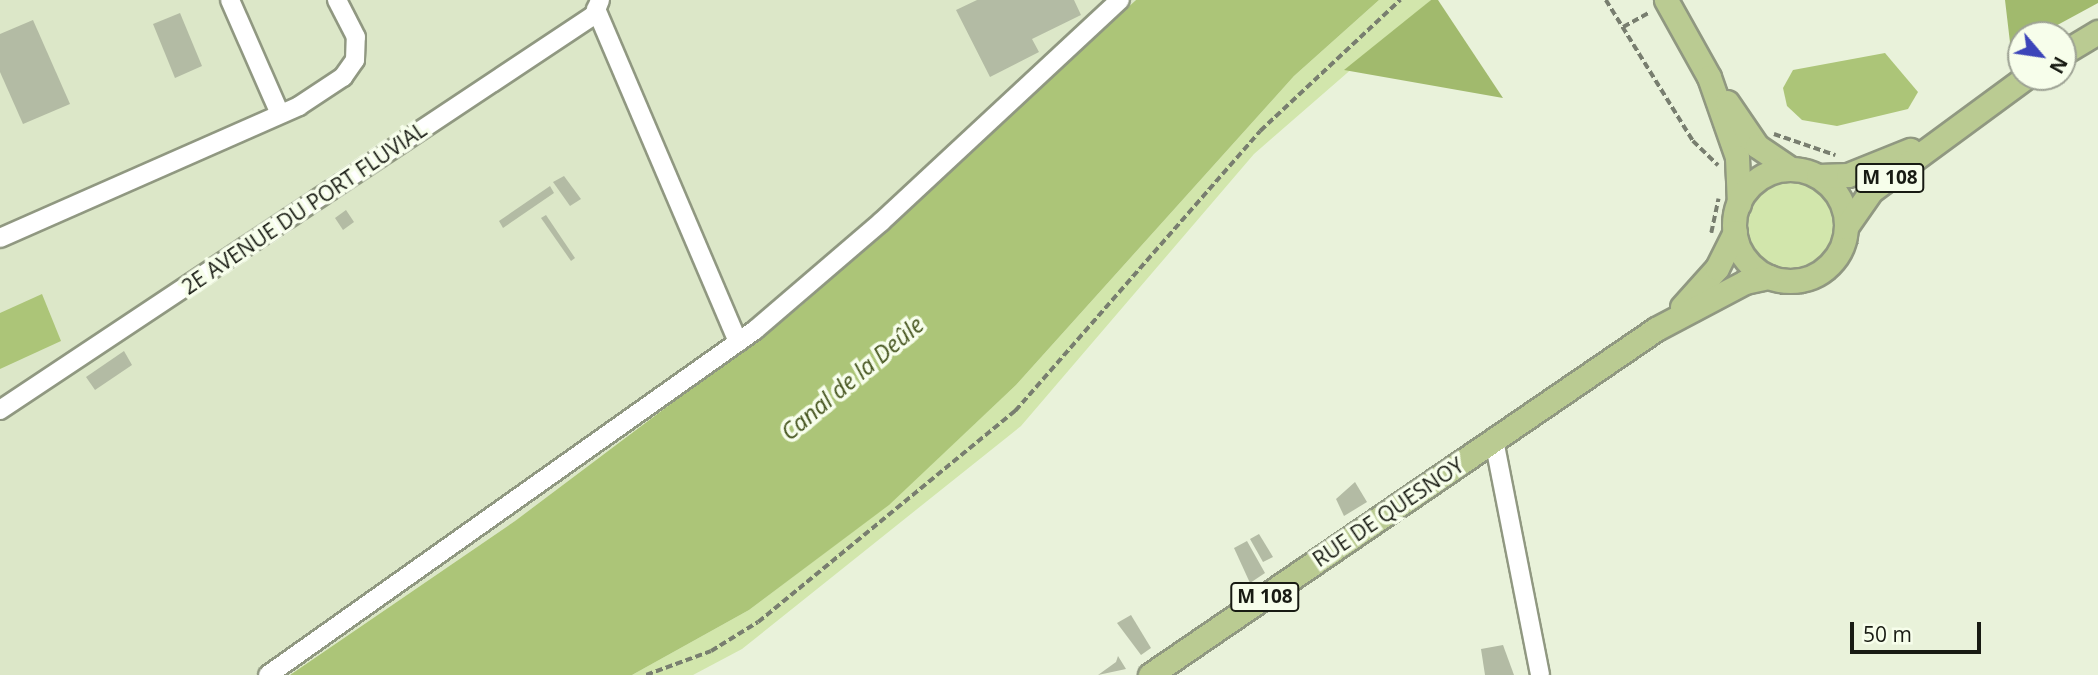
<!DOCTYPE html>
<html>
<head>
<meta charset="utf-8">
<style>
  body { margin:0 }
  #map { position:relative; width:2098px; height:675px; overflow:hidden; background:#e9f2da; font-family:"Open Sans",sans-serif }
  div>[style] { position:absolute }
  .built>* { inset:0; background:#dce7c8 }
  .green>* { inset:0; background:#d2e6ac }
  .round { border-radius:50% }
  .forest>* { inset:0; background:#a1ba6d }
  .water>* { inset:0; background:#acc578 }
  .building>* { inset:0; background:#b3bba4 }
  .path>* { height:3.5px; margin-top:-1.75px; transform-origin:0; background:repeating-linear-gradient(90deg,#787e6f 0 7px,transparent 0 10.5px) }
  .roads { filter:drop-shadow(2px 0 #909881) drop-shadow(-2px 0 #909881) drop-shadow(0 2px #909881) drop-shadow(0 -2px #909881) }
  .minor>* { height:18px; margin:-9px; padding:0 9px; transform-origin:9px; border-radius:9px; background:#fff }
  .major>* { height:23px; margin:-11.5px; padding:0 11.5px; transform-origin:11.5px; border-radius:11.5px; background:#bacb92 }
  .major>.ring { margin:-11.5px; padding:0; box-sizing:content-box; background:none; border:23px solid #bacb92; border-radius:50% }
  span { translate:-50% -50%; white-space:nowrap; text-align:center; line-height:1.15; -webkit-text-stroke:7px #f7feeb; paint-order:stroke }
  .shield-label span { padding:2px 5px; background:#f7feeb; border:2px solid; border-radius:5px; -webkit-text-stroke-width:0 }
  .shield-label { font-size:19px; color:#181b13; font-weight:700 }
  .street-label { font-size:21px; color:#181b13 }
  .water-label { font-size:23px; color:#46561f; font-style:italic }
  .north { position:absolute; left:2007px; top:21px; width:70px; height:70px; box-sizing:border-box; background:#f7feeb; border:2px solid #9ea395; border-radius:50%; rotate:119deg; font-size:19px; font-weight:700; line-height:28px; text-align:center; color:#181b13 }
  .north::after { content:''; display:block; margin:auto; width:24px; height:32px; background:#3c45b9; clip-path:polygon(50% 0,100% 100%,50% 72%,0 100%) }
  .scale { position:absolute; left:1850px; top:622px; width:131px; height:32px; box-sizing:border-box; border:4px solid #181b13; border-top:0; padding-left:9px; font-size:21px; line-height:24px; white-space:nowrap; color:#181b13; -webkit-text-stroke:5px #f7feeb; paint-order:stroke }
</style>
</head>
<body>
<div id="map">
  <div class="built">
    <i style="clip-path:polygon(0 0,1136px 0,801px 306px,515px 521px,290px 675px,0 675px)"></i>
  </div>
  <div class="green">
    <i style="clip-path:polygon(1379px 0,1431px 0,1254px 154px,1021px 426px,742px 649px,693px 675px,632px 675px,749px 610px,888px 505px,1016px 385px,1294px 76px)"></i>
    <i class="round" style="left:1746px;top:180px;width:88px;height:88px"></i>
  </div>
  <div class="forest">
    <i style="clip-path:polygon(1431px 0,1438px 0,1503px 98px,1344px 70px)"></i>
    <i style="clip-path:polygon(2005px 0,2098px 0,2098px 3px,2039px 35px,2021px 35px,2021px 45px,2011px 51px)"></i>
  </div>
  <div class="water">
    <i style="clip-path:polygon(1136px 0,1379px 0,1294px 76px,1016px 385px,889px 505px,749px 610px,632px 675px,290px 675px,515px 521px,801px 306px)"></i>
    <i style="clip-path:polygon(1885px 53px,1918px 92px,1908px 109px,1837px 126px,1802px 120px,1787px 106px,1783px 88px,1793px 70px)"></i>
    <i style="clip-path:polygon(42px 294px,61px 341px,0 369px,0 313px)"></i>
  </div>
  <div class="building">
    <i style="clip-path:polygon(977px 0,1074px 0,1081px 15px,1032px 39px,1039px 52px,990px 77px,956px 10px)"></i>
    <i style="clip-path:polygon(180px 13px,202px 66px,175px 78px,153px 24px)"></i>
    <i style="clip-path:polygon(33px 20px,70px 104px,23px 124px,0 72px,0 34px)"></i>
    <i style="clip-path:polygon(564px 176px,581px 199px,570px 206px,553px 182px)"></i>
    <i style="clip-path:polygon(550px 186px,554px 193px,503px 228px,499px 221px)"></i>
    <i style="clip-path:polygon(346px 210px,354px 222px,343px 230px,335px 218px)"></i>
    <i style="clip-path:polygon(546px 215px,575px 258px,571px 261px,541px 218px)"></i>
    <i style="clip-path:polygon(124px 351px,132px 365px,95px 390px,86px 377px)"></i>
    <i style="clip-path:polygon(1355px 482px,1367px 502px,1344px 516px,1336px 499px)"></i>
    <i style="clip-path:polygon(1259px 534px,1273px 557px,1263px 562px,1250px 539px)"></i>
    <i style="clip-path:polygon(1247px 541px,1265px 573px,1250px 583px,1234px 548px)"></i>
    <i style="clip-path:polygon(1131px 615px,1151px 648px,1141px 655px,1117px 623px)"></i>
    <i style="clip-path:polygon(1503px 645px,1514px 675px,1485px 675px,1481px 649px)"></i>
    <i style="clip-path:polygon(1118px 656px,1126px 669px,1098px 675px,1116px 662px)"></i>
  </div>
  <div class="path">
    <i style="left:1606px;top:0;width:166px;rotate:58.3deg"></i>
    <i style="left:1693px;top:141px;width:35px;rotate:44deg"></i>
    <i style="left:1623px;top:27px;width:31px;rotate:-29deg"></i>
    <i style="left:1774px;top:134px;width:65px;rotate:19deg"></i>
    <i style="left:1711px;top:233px;width:35px;rotate:-78deg"></i>
    <i style="left:1780px;top:293px;width:24px;rotate:-2deg"></i>
    <i style="left:1804px;top:292px;width:32px;rotate:-24deg"></i>
    <i style="left:1833px;top:279px;width:44px;rotate:-57deg"></i>
    <i style="left:646px;top:675px;width:69px;rotate:-20.3deg"></i>
    <i style="left:711px;top:651px;width:55px;rotate:-31.7deg"></i>
    <i style="left:758px;top:622px;width:333px;rotate:-39.4deg"></i>
    <i style="left:1015px;top:411px;width:372px;rotate:-48.8deg"></i>
    <i style="left:1260px;top:131px;width:192px;rotate:-43.1deg"></i>
  </div>
  <div class="roads">
    <div class="minor">
      <i style="left:230px;top:0;width:124px;rotate:66.3deg"></i>
      <i style="left:596px;top:9px;width:362px;rotate:66.9deg"></i>
      <i style="left:0;top:238px;width:327px;rotate:-23.8deg"></i>
      <i style="left:299px;top:106px;width:53px;rotate:-33.4deg"></i>
      <i style="left:343px;top:77px;width:21px;rotate:-55deg"></i>
      <i style="left:355px;top:60px;width:23px;rotate:-88deg"></i>
      <i style="left:356px;top:37px;width:42px;rotate:-117.2deg"></i>
      <i style="left:0;top:410px;width:713px;rotate:-33.62deg"></i>
      <i style="left:594px;top:15px;width:16px;rotate:-68deg"></i>
      <i style="left:1494px;top:440px;width:239px;rotate:78.9deg"></i>
      <i style="left:268px;top:675px;width:597px;rotate:-35.31deg"></i>
      <i style="left:755px;top:330px;width:166px;rotate:-40.6deg"></i>
      <i style="left:881px;top:222px;width:326px;rotate:-42.9deg"></i>
    </div>
    <div class="major">
      <i style="left:1666px;top:0;width:88px;rotate:60.8deg"></i>
      <i style="left:1709px;top:77px;width:85px;rotate:70.7deg"></i>
      <i style="left:1737px;top:157px;width:47px;rotate:87.6deg"></i>
      <i style="left:2063px;top:53px;width:41px;rotate:-31deg"></i>
      <i style="left:1727px;top:102px;width:53px;rotate:55.7deg"></i>
      <i style="left:1757px;top:146px;width:41px;rotate:34.1deg"></i>
      <i class="ring" style="left:1734px;top:169px;width:89px;height:89px"></i>
      <i style="left:1818px;top:176px;width:30px;rotate:-2deg"></i>
      <i style="left:1848px;top:175px;width:67px;rotate:-22deg"></i>
      <i style="left:1846px;top:227px;width:44px;rotate:-55.2deg"></i>
      <i style="left:1871px;top:191px;width:192px;rotate:-36.3deg"></i>
      <i style="left:1682px;top:307px;width:52px;rotate:-48.1deg"></i>
      <i style="left:1717px;top:268px;width:40px;rotate:-63.4deg"></i>
      <i style="left:1150px;top:675px;width:613px;rotate:-34.36deg"></i>
      <i style="left:1656px;top:329px;width:101px;rotate:-27.8deg"></i>
      <i style="left:1745px;top:282px;width:25px;rotate:-12deg"></i>
    </div>
  </div>
  <div class="shield-label">
    <span style="left:1890px;top:178px">M 108</span>
    <span style="left:1265px;top:597px">M 108</span>
  </div>
  <div class="street-label">
    <span style="left:304px;top:208px;rotate:-34deg">2E AVENUE DU PORT FLUVIAL</span>
    <span style="left:1388px;top:512px;rotate:-34deg">RUE DE QUESNOY</span>
  </div>
  <div class="water-label">
    <span style="left:852px;top:378px;rotate:-40deg">Canal de la Deûle</span>
  </div>
  <div class="north">N</div>
  <div class="scale">50 m</div>
</div>
</body>
</html>
